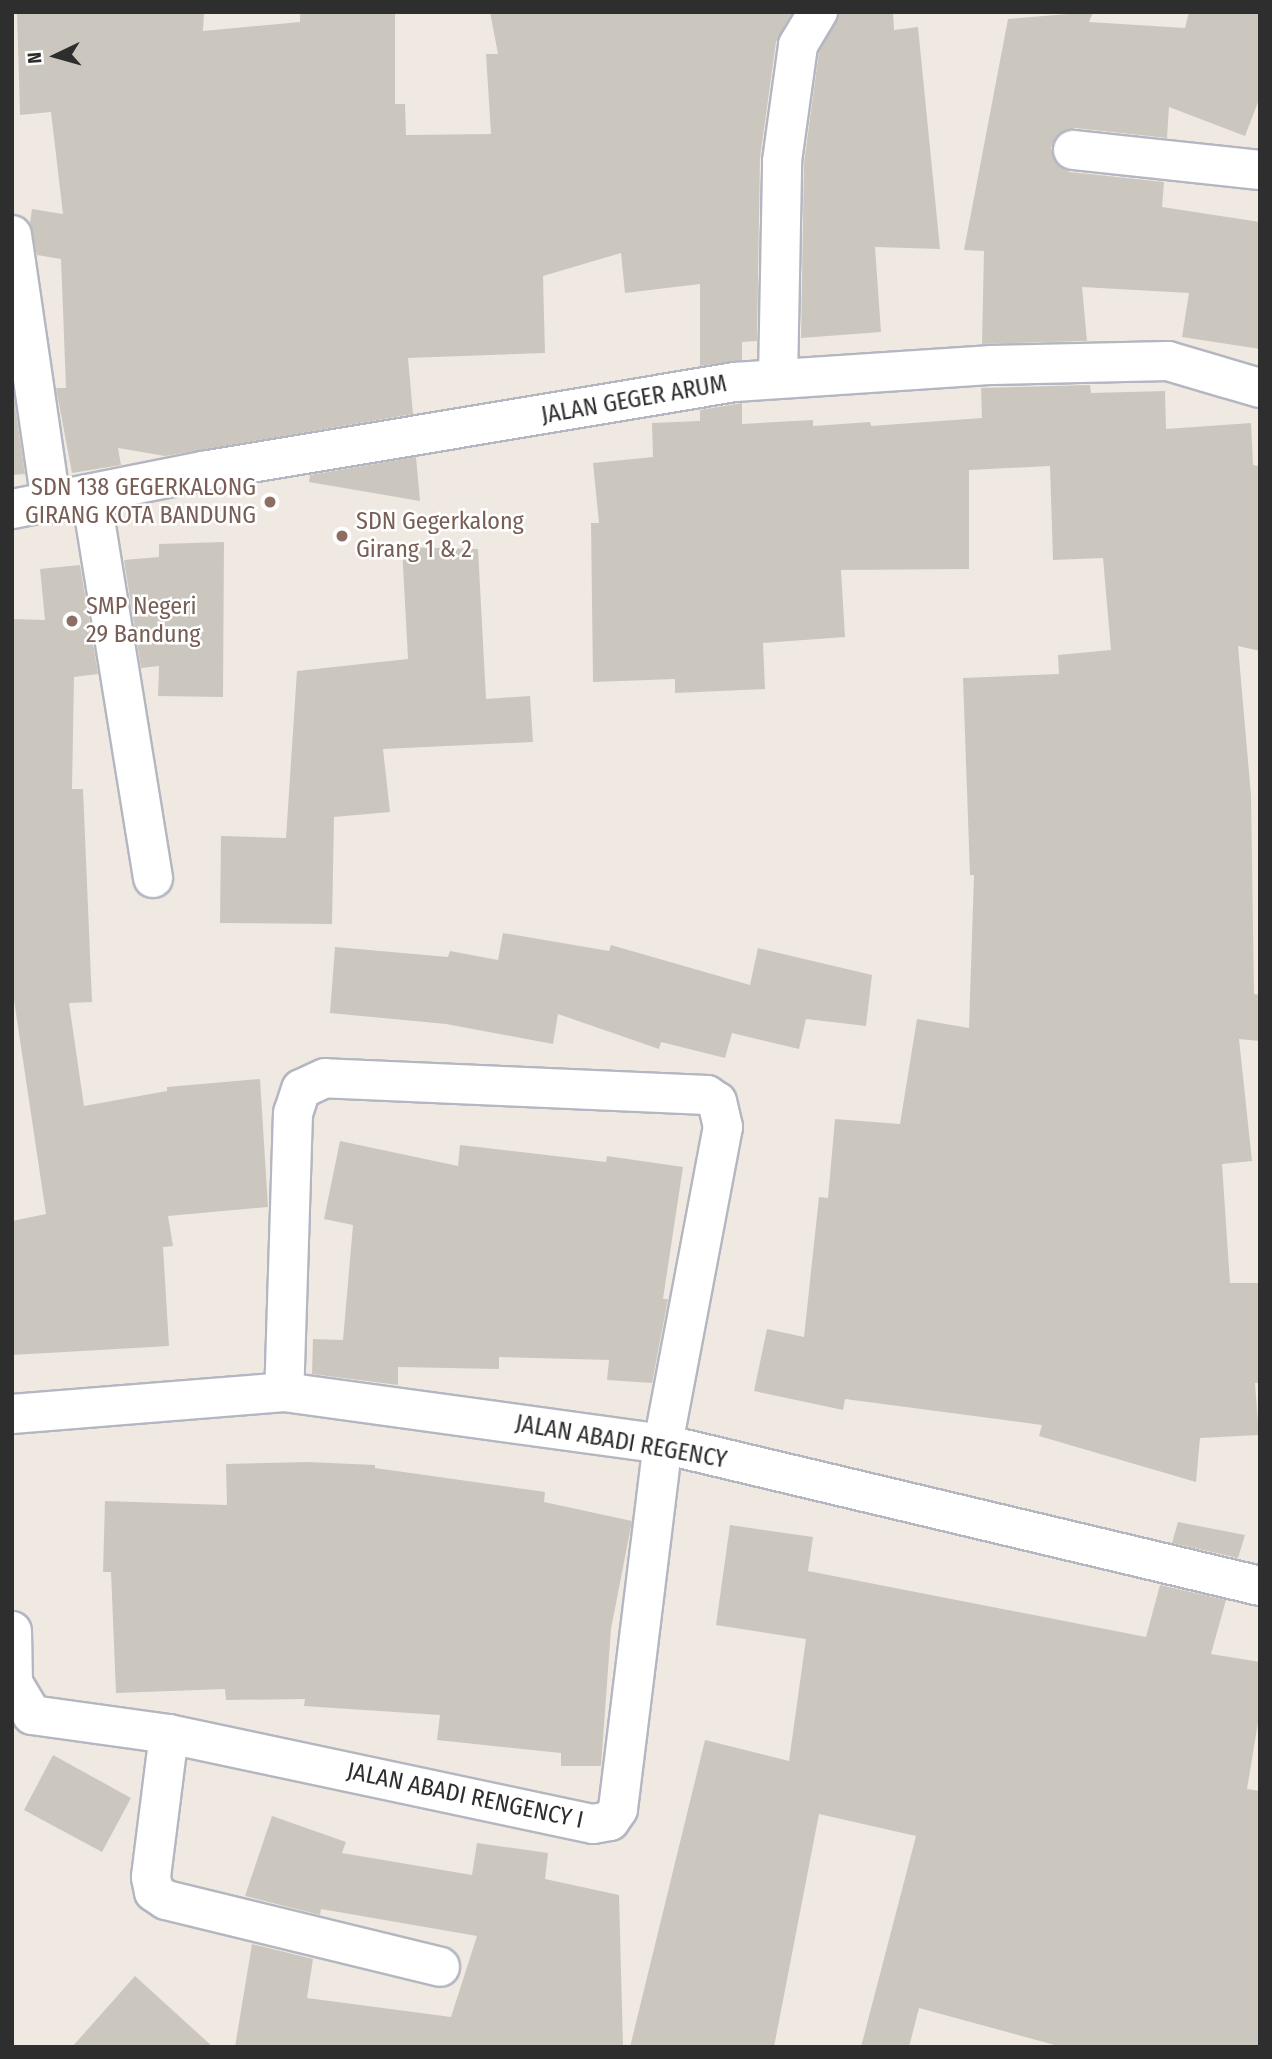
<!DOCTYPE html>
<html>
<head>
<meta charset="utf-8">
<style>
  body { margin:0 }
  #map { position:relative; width:1272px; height:2059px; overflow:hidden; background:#efe9e1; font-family:"Fira Sans Condensed",sans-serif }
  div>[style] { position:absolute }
  .building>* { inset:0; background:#cbc7bf }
  .roads { filter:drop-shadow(2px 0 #b4b7c1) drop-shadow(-2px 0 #b4b7c1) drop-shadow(0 2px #b4b7c1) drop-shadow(0 -2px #b4b7c1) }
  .minor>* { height:38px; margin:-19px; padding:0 19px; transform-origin:19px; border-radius:19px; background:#fff }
  .dots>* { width:19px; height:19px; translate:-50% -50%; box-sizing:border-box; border:4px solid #fff; border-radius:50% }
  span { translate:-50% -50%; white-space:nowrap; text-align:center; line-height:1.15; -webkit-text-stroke:5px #fff; paint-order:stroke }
  .street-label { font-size:24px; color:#2e2e2e }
  .education-label { font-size:24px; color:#785e54 }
  .right { translate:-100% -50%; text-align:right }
  .left { translate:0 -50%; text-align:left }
  .frame { position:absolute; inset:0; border:14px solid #2e2e2e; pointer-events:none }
  .north { position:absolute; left:21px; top:21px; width:70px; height:70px; -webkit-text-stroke:5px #fff; paint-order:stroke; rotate:265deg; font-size:19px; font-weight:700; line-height:28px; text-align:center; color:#2e2e2e }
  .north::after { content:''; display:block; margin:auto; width:24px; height:32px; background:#2e2e2e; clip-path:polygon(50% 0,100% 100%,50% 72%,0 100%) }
</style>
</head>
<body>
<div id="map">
  <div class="building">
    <i style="clip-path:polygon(17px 12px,204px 12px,203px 31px,300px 22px,300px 12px,395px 12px,395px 104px,405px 104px,406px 135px,491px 134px,486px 54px,498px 54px,490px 12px,792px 12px,776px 42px,760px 158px,757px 341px,742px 342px,742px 360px,700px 366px,700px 284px,625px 293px,621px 253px,543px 276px,545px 353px,408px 358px,413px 414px,165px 456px,118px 448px,121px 465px,72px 473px,56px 388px,66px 388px,61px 259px,37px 255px,30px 223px,32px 209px,63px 214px,51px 112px,20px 115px)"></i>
    <i style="clip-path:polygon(840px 12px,893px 12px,894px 30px,918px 27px,940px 249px,875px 247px,881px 332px,801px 338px,804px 163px,819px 52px)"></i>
    <i style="clip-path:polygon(1093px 12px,1089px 22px,1185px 28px,1189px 12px,1260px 12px,1260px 97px,1245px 136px,1169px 107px,1167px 138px,1075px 128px,1056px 137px,1051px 148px,1060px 167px,1070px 172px,1164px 182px,1162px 207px,1260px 222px,1260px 349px,1182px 337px,1189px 293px,1082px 287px,1087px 341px,982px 344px,984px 251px,964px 250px,1008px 19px)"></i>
    <i style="clip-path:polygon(1090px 385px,1091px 393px,1165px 391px,1166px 429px,1251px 423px,1253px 465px,1260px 466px,1260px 651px,1238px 646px,1251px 795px,1254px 994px,1260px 995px,1260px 1041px,1239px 1039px,1252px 1161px,1222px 1164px,1230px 1283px,1260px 1283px,1260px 1383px,1255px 1383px,1259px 1435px,1200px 1438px,1196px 1482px,1039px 1436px,1042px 1425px,845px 1399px,843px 1410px,754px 1391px,767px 1329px,804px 1337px,819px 1197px,828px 1198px,835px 1119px,900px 1124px,917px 1019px,969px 1028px,974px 875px,970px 875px,963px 678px,1059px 674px,1058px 655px,1111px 650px,1103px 558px,1053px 560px,1050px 466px,969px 470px,969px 569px,841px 570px,845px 637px,763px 643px,765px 689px,675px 693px,675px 679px,593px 682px,591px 523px,599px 523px,593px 463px,653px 457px,652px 423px,700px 421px,700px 410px,742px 403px,742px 424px,813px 420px,813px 426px,870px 422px,871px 426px,982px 418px,981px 388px)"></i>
    <i style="clip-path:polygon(12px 391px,13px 391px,25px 474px,12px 475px)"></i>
    <i style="clip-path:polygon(416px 457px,420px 501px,309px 482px,310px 475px)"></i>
    <i style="clip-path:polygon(224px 542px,223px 697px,158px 696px,159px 666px,141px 668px,124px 560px,159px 557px,159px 544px)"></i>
    <i style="clip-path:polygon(402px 547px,478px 549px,486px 699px,530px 696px,533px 742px,383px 749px,390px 812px,334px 817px,332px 924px,220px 923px,221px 836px,286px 838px,297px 671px,408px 659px)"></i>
    <i style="clip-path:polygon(80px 565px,98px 674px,74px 677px,72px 789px,83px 789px,92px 1002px,69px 1003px,84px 1106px,167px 1091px,167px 1087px,260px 1079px,268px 1207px,168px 1216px,173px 1246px,163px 1247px,169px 1346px,12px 1355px,12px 1221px,46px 1214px,14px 1000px,12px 619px,45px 620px,40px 569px)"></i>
    <i style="clip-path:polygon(503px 933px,609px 951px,611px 945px,750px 985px,758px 948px,872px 975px,866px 1026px,806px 1019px,799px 1049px,732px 1033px,725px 1058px,661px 1042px,659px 1049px,558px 1014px,553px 1044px,446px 1024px,330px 1013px,335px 947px,448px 957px,450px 951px,498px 960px)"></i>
    <i style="clip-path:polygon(340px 1141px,458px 1166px,460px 1145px,606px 1162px,607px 1156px,683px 1167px,663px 1299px,668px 1299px,652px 1383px,607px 1380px,609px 1360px,499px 1357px,499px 1369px,398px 1367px,398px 1385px,312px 1374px,313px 1339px,343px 1340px,353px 1225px,324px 1219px)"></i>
    <i style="clip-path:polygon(308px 1462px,375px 1465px,375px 1468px,545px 1492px,544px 1502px,632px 1521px,611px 1629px,601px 1766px,561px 1766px,561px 1753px,437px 1740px,440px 1715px,304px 1706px,305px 1699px,226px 1700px,225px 1689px,116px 1693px,111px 1572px,103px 1572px,105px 1501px,227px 1505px,226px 1464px)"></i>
    <i style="clip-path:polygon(1178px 1522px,1245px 1535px,1238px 1558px,1172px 1543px)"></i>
    <i style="clip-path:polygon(730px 1525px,813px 1537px,808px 1571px,1146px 1637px,1160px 1585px,1226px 1600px,1211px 1654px,1260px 1662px,1260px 1711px,1247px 1789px,1260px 1791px,1260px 2047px,1062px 2047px,919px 2008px,909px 2047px,861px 2047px,916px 1836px,819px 1814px,774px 2047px,630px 2047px,705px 1740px,789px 1761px,806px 1639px,716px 1625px)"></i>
    <i style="clip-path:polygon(53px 1755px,131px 1798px,102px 1852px,24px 1810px)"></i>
    <i style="clip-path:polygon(272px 1816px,346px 1842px,342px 1853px,472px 1875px,477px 1843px,548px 1853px,545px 1879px,619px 1895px,623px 2047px,235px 2047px,252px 1944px,313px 1959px,307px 1998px,451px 2017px,477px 1936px,321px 1909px,320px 1915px,245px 1896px)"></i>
    <i style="clip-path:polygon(135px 1976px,213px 2047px,72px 2047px)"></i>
  </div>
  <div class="roads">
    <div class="minor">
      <i style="left:1073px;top:150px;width:188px;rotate:6.1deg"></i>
      <i style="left:12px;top:235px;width:271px;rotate:81.7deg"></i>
      <i style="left:778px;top:379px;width:218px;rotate:-88.9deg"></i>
      <i style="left:782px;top:161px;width:117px;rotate:-82.1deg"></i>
      <i style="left:798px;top:45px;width:39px;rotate:-59deg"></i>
      <i style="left:91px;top:495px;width:388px;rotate:80.8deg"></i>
      <i style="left:12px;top:509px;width:195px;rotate:-11.3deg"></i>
      <i style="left:203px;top:471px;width:539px;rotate:-9.5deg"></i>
      <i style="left:735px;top:382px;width:258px;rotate:-3.8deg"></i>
      <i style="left:992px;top:365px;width:176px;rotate:-1.3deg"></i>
      <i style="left:1168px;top:361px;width:96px;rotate:16.4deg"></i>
      <i style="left:12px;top:1414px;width:273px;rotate:-4.6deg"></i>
      <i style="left:284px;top:1392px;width:383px;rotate:7.8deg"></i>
      <i style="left:663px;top:1444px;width:614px;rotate:13.38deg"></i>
      <i style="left:12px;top:1631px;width:52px;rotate:88.9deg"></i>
      <i style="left:13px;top:1683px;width:37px;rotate:59deg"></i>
      <i style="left:32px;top:1715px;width:138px;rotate:7.9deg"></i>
      <i style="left:169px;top:1734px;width:433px;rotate:12deg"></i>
      <i style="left:593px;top:1824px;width:17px;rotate:-10deg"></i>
      <i style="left:610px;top:1821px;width:14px;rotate:-56deg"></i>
      <i style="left:618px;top:1809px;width:368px;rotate:-83deg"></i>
      <i style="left:663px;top:1444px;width:323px;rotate:-79.3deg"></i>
      <i style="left:723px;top:1127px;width:26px;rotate:-103deg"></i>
      <i style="left:717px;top:1102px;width:12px;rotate:-145deg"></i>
      <i style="left:707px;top:1095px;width:382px;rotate:-177.5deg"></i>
      <i style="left:325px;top:1078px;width:26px;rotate:155deg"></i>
      <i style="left:301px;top:1089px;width:25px;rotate:108deg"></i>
      <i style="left:293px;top:1113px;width:279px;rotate:91.8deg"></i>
      <i style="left:169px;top:1734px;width:144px;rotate:97.2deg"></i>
      <i style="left:151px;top:1877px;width:15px;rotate:79deg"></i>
      <i style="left:154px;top:1892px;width:14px;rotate:34deg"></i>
      <i style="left:166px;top:1900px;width:282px;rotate:13.7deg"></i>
    </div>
  </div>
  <div class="dots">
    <i style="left:270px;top:502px;background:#8d6e63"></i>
    <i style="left:342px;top:536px;background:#8d6e63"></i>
    <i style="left:72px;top:621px;background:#8d6e63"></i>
  </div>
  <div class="street-label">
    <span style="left:634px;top:400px;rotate:-10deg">JALAN GEGER ARUM</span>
    <span style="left:621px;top:1442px;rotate:10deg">JALAN ABADI REGENCY</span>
    <span style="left:465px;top:1796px;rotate:12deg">JALAN ABADI RENGENCY I</span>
  </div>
  <div class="education-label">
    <span class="right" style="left:256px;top:502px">SDN 138 GEGERKALONG<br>GIRANG KOTA BANDUNG</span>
    <span class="left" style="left:356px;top:536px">SDN Gegerkalong<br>Girang 1 &amp; 2</span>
    <span class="left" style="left:86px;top:621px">SMP Negeri<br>29 Bandung</span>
  </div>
  <div class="frame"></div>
  <div class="north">N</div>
</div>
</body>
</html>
